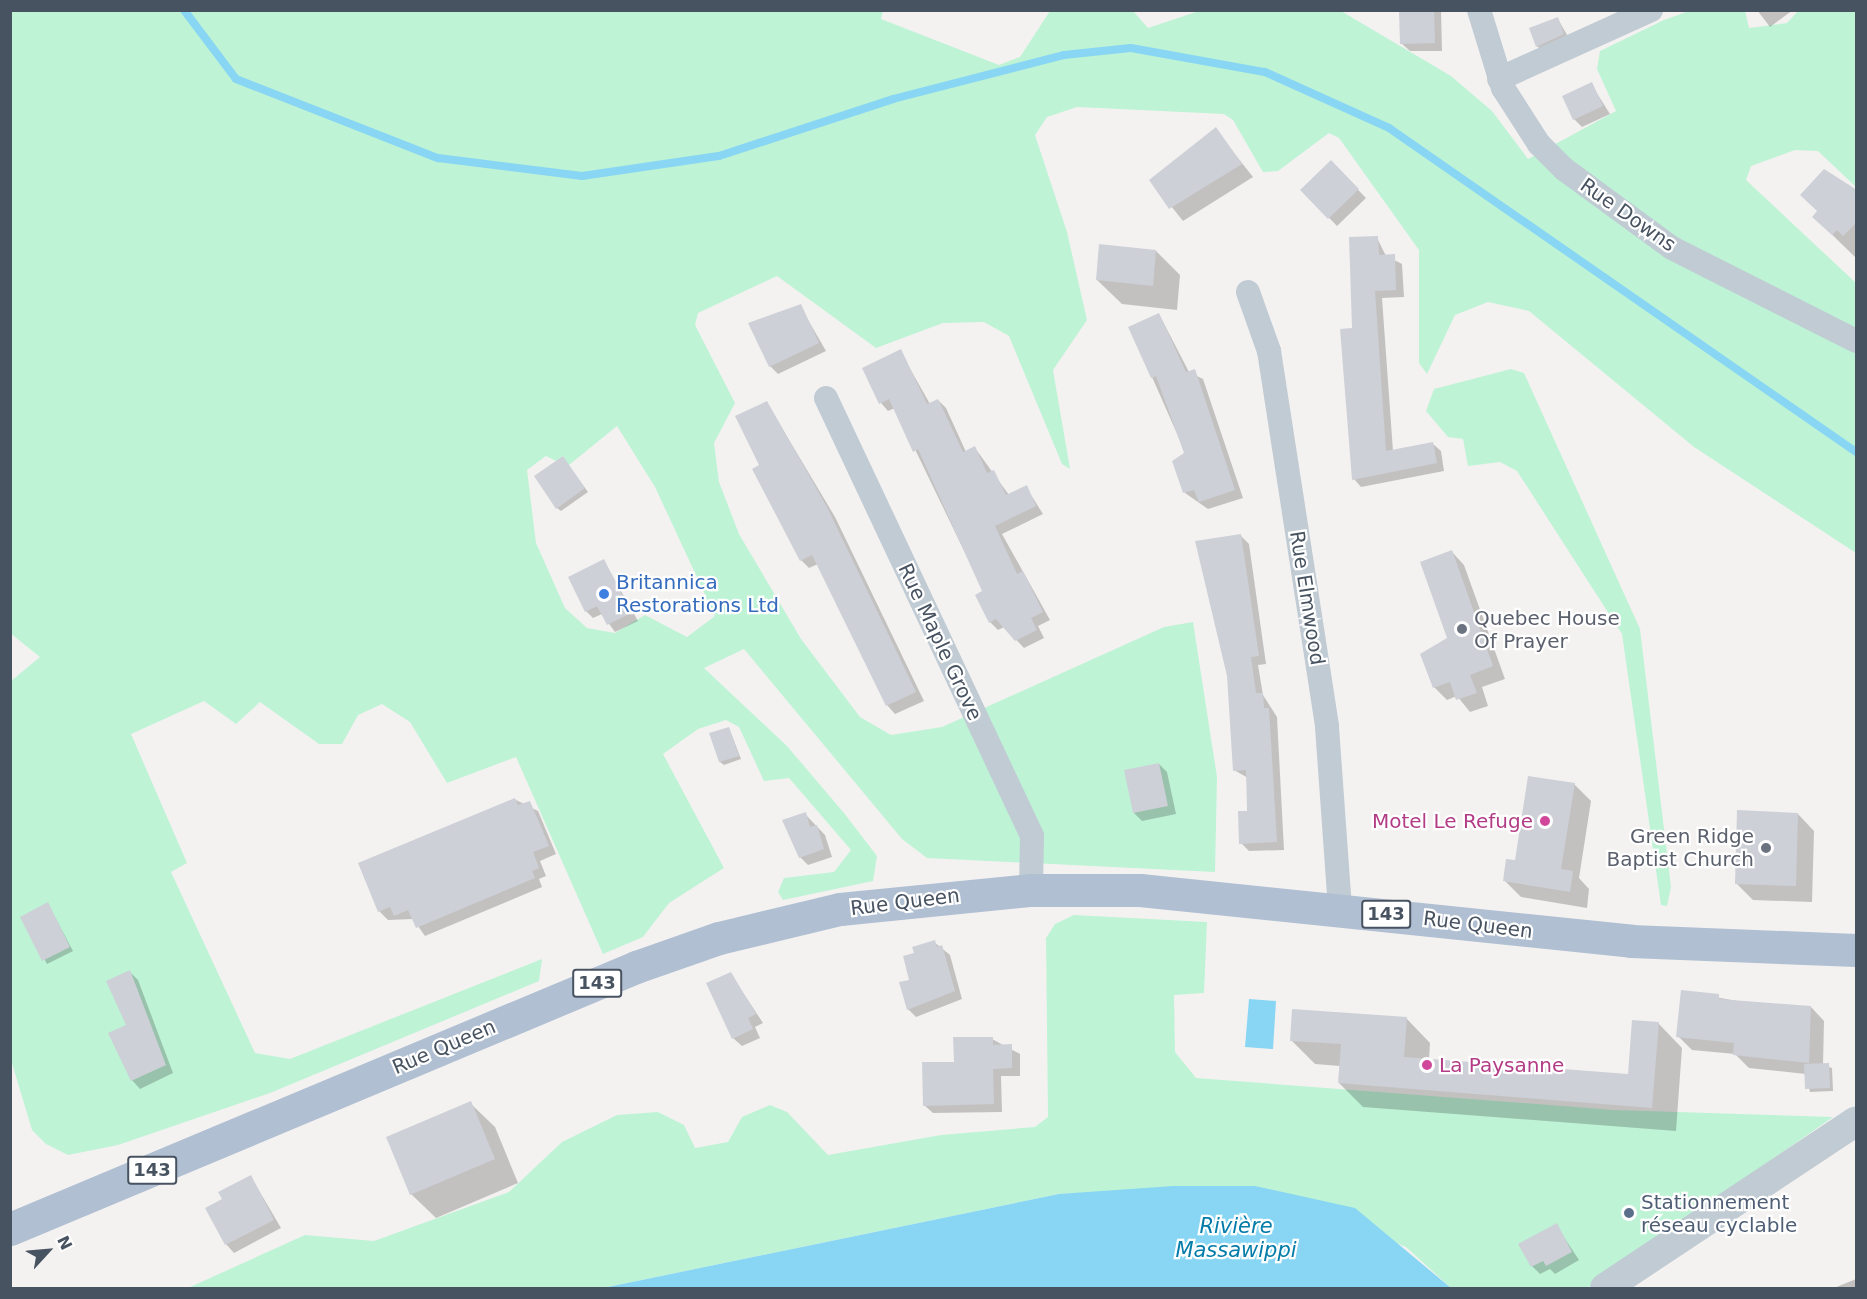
<!DOCTYPE html>
<html>
<head>
<meta charset="utf-8">
<style>
  body { margin:0 }
  #map { position:relative; width:1867px; height:1299px; overflow:hidden; background:#f4f2f1; font-family:"DejaVu Sans",sans-serif }
  div>[style] { position:absolute }
  .green>* { inset:0; background:#bef3d6 }
  .water>* { inset:0; background:#88d6f3 }
  .shadow>* { inset:0; background:#0003 }
  .stream>* { height:8px; margin:-4px; padding:0 4px; transform-origin:4px; border-radius:4px; background:#88d6f3 }
  .building>* { inset:0; background:#cdd0d7 }
  .minor>* { height:24px; margin:-12px; padding:0 12px; transform-origin:12px; border-radius:12px; background:#c1cbd4 }
  .tertiary>* { height:30px; margin:-15px; padding:0 15px; transform-origin:15px; border-radius:15px; background:#c1cbd4 }
  .primary>* { height:33px; margin:-16.5px; padding:0 16.5px; transform-origin:16.5px; border-radius:16.5px; background:#b0bfd2 }
  .dots>* { width:16px; height:16px; translate:-50% -50%; box-sizing:border-box; border:3px solid #fff; border-radius:50% }
  span { translate:-50% -50%; white-space:nowrap; text-align:center; line-height:1.15; -webkit-text-stroke:4.5px #fff; paint-order:stroke }
  .shield-label span { padding:2px 4px; background:#fff; border:2px solid; border-radius:4px; -webkit-text-stroke-width:0 }
  .shield-label { font-size:18px; color:#485361; font-weight:700 }
  .street-label { font-size:20px; color:#485361 }
  .shop-label { font-size:20px; color:#366cbe }
  .left { translate:0 -50%; text-align:left }
  .worship-label { font-size:20px; color:#5b616d }
  .right { translate:-100% -50%; text-align:right }
  .hotel-label { font-size:20px; color:#b23c85 }
  .service-label { font-size:20px; color:#4e5e75 }
  .water-label { font-size:21px; color:#037ca9; font-style:italic }
  .frame { position:absolute; inset:0; border:12px solid #485361; pointer-events:none }
  .north { position:absolute; left:18px; top:1221px; width:60px; height:60px; -webkit-text-stroke:4px #fff; paint-order:stroke; rotate:64deg; font-size:16px; font-weight:700; line-height:24px; text-align:center; color:#485361 }
  .north::after { content:''; display:block; margin:auto; width:21px; height:27px; background:#485361; clip-path:polygon(50% 0,100% 100%,50% 72%,0 100%) }
</style>
</head>
<body>
<div id="map">
  <div class="green">
    <i style="clip-path:polygon(evenodd,10px 11px,883px 11px,881px 19px,999px 65px,1020px 57px,1050px 11px,1133px 11px,1148px 28px,1199px 11px,1341px 11px,1451px 76px,1492px 111px,1528px 159px,1616px 111px,1597px 69px,1600px 51px,1664px 20px,1689px 11px,1745px 11px,1749px 28px,1787px 23px,1798px 11px,1856px 11px,1856px 187px,1818px 151px,1795px 150px,1751px 166px,1746px 180px,1856px 283px,1856px 553px,1694px 447px,1529px 311px,1488px 302px,1455px 315px,1427px 374px,1419px 363px,1419px 250px,1339px 138px,1329px 133px,1278px 171px,1263px 172px,1233px 120px,1224px 114px,1077px 107px,1047px 117px,1035px 135px,1067px 232px,1087px 320px,1053px 370px,1070px 469px,1062px 464px,1009px 336px,984px 322px,943px 323px,876px 348px,777px 276px,698px 313px,695px 325px,735px 403px,714px 443px,719px 482px,739px 534px,801px 639px,860px 717px,891px 735px,942px 727px,1164px 627px,1193px 622px,1217px 777px,1215px 872px,927px 858px,902px 839px,744px 649px,704px 668px,787px 746px,844px 813px,877px 856px,873px 881px,783px 900px,778px 892px,784px 878px,834px 872px,851px 850px,789px 778px,764px 781px,739px 727px,726px 720px,698px 729px,663px 754px,724px 868px,669px 903px,643px 937px,603px 954px,516px 757px,447px 783px,410px 722px,382px 704px,358px 715px,342px 744px,319px 744px,260px 702px,236px 724px,204px 701px,131px 734px,187px 863px,171px 872px,255px 1053px,290px 1059px,542px 959px,539px 981px,270px 1093px,118px 1145px,68px 1155px,46px 1144px,32px 1130px,11px 1060px,11px 681px,40px 657px,10px 633px,10px 11px,617px 426px,655px 487px,715px 616px,687px 637px,645px 615px,615px 633px,587px 628px,565px 608px,536px 543px,527px 470px,546px 456px,556px 461px,563px 456px,569px 465px,617px 426px)"></i>
    <i style="clip-path:polygon(1511px 369px,1524px 373px,1640px 629px,1671px 887px,1667px 906px,1661px 905px,1622px 634px,1517px 471px,1500px 462px,1468px 466px,1463px 439px,1448px 437px,1426px 411px,1434px 389px)"></i>
    <i style="clip-path:polygon(1074px 915px,1207px 922px,1204px 993px,1174px 995px,1175px 1052px,1196px 1078px,1614px 1110px,1833px 1117px,1587px 1288px,1451px 1288px,1406px 1247px,1255px 1186px,1059px 1194px,603px 1288px,188px 1288px,305px 1235px,374px 1241px,509px 1192px,562px 1142px,617px 1115px,658px 1112px,684px 1125px,695px 1148px,728px 1142px,742px 1117px,770px 1105px,787px 1112px,828px 1155px,941px 1135px,1035px 1127px,1048px 1117px,1046px 938px,1055px 924px)"></i>
  </div>
  <div class="water">
    <i style="clip-path:polygon(1249px 999px,1276px 1001px,1273px 1049px,1245px 1047px)"></i>
    <i style="clip-path:polygon(1173px 1186px,1255px 1186px,1355px 1208px,1451px 1288px,603px 1288px,1059px 1194px)"></i>
  </div>
  <div class="shadow">
    <i style="clip-path:polygon(1401px 10px,1441px 10px,1442px 51px,1410px 51px,1401px 43px)"></i>
    <i style="clip-path:polygon(1757px 10px,1793px 10px,1770px 27px)"></i>
    <i style="clip-path:polygon(1558px 19px,1571px 42px,1545px 54px,1537px 46px)"></i>
    <i style="clip-path:polygon(1591px 84px,1610px 114px,1582px 127px,1574px 119px)"></i>
    <i style="clip-path:polygon(1215px 129px,1253px 177px,1183px 221px,1151px 181px)"></i>
    <i style="clip-path:polygon(1331px 162px,1366px 198px,1337px 226px,1302px 190px)"></i>
    <i style="clip-path:polygon(1856px 194px,1856px 258px,1814px 217px)"></i>
    <i style="clip-path:polygon(1377px 238px,1386px 256px,1402px 264px,1404px 297px,1382px 298px,1393px 451px,1433px 444px,1441px 451px,1444px 471px,1361px 487px,1354px 479px,1353px 329px)"></i>
    <i style="clip-path:polygon(1156px 251px,1180px 275px,1177px 310px,1122px 304px,1097px 280px)"></i>
    <i style="clip-path:polygon(800px 306px,826px 351px,778px 374px,770px 366px)"></i>
    <i style="clip-path:polygon(1159px 314px,1189px 372px,1203px 379px,1243px 498px,1208px 509px,1185px 493px,1186px 454px,1152px 377px)"></i>
    <i style="clip-path:polygon(900px 351px,930px 404px,938px 400px,946px 408px,966px 452px,975px 448px,1009px 495px,1026px 487px,1043px 514px,1002px 534px,1050px 620px,1038px 626px,1044px 638px,1024px 648px,1004px 627px,998px 630px,990px 622px,984px 592px,895px 408px,888px 411px,881px 403px)"></i>
    <i style="clip-path:polygon(767px 403px,835px 517px,924px 701px,895px 714px,887px 705px,818px 564px,809px 568px,801px 560px,761px 466px)"></i>
    <i style="clip-path:polygon(563px 458px,588px 492px,561px 511px,557px 508px)"></i>
    <i style="clip-path:polygon(1240px 535px,1249px 544px,1266px 664px,1258px 665px,1263px 695px,1277px 717px,1284px 850px,1249px 851px,1241px 843px,1249px 812px,1248px 778px,1234px 770px)"></i>
    <i style="clip-path:polygon(1452px 552px,1464px 565px,1505px 679px,1482px 687px,1488px 706px,1470px 712px,1457px 696px,1447px 700px,1434px 687px,1449px 639px)"></i>
    <i style="clip-path:polygon(604px 561px,638px 621px,615px 632px,602px 614px,593px 618px,586px 611px)"></i>
    <i style="clip-path:polygon(729px 728px,741px 759px,724px 765px,720px 762px)"></i>
    <i style="clip-path:polygon(1159px 764px,1167px 772px,1176px 814px,1142px 821px,1134px 813px)"></i>
    <i style="clip-path:polygon(1574px 784px,1591px 801px,1579px 878px,1589px 889px,1587px 908px,1521px 897px,1505px 881px)"></i>
    <i style="clip-path:polygon(514px 799px,538px 811px,556px 854px,540px 861px,546px 876px,539px 879px,542px 887px,425px 936px,413px 919px,388px 920px,380px 912px,360px 864px)"></i>
    <i style="clip-path:polygon(805px 814px,825px 835px,832px 857px,808px 865px,800px 857px)"></i>
    <i style="clip-path:polygon(1798px 814px,1814px 831px,1812px 902px,1753px 900px,1736px 883px)"></i>
    <i style="clip-path:polygon(48px 904px,73px 951px,47px 964px,22px 917px)"></i>
    <i style="clip-path:polygon(934px 942px,950px 955px,962px 999px,916px 1017px,908px 1009px,915px 954px)"></i>
    <i style="clip-path:polygon(130px 972px,138px 980px,173px 1073px,140px 1089px,132px 1080px)"></i>
    <i style="clip-path:polygon(730px 973px,763px 1023px,755px 1027px,760px 1038px,742px 1046px,733px 1038px)"></i>
    <i style="clip-path:polygon(1682px 991px,1759px 1005px,1811px 1007px,1824px 1021px,1823px 1065px,1832px 1068px,1833px 1091px,1810px 1092px,1806px 1074px,1749px 1068px,1735px 1054px,1692px 1050px,1678px 1036px)"></i>
    <i style="clip-path:polygon(1406px 1018px,1430px 1043px,1429px 1060px,1629px 1076px,1658px 1023px,1682px 1048px,1676px 1131px,1363px 1107px,1339px 1083px,1340px 1066px,1315px 1064px,1291px 1040px)"></i>
    <i style="clip-path:polygon(992px 1039px,1020px 1054px,1020px 1076px,1001px 1076px,1002px 1112px,933px 1113px,924px 1105px,955px 1063px)"></i>
    <i style="clip-path:polygon(470px 1103px,495px 1127px,518px 1183px,436px 1218px,411px 1194px)"></i>
    <i style="clip-path:polygon(251px 1177px,281px 1228px,234px 1253px,226px 1244px)"></i>
    <i style="clip-path:polygon(1556px 1225px,1579px 1260px,1555px 1274px,1550px 1269px,1540px 1274px,1532px 1266px)"></i>
    <i style="clip-path:polygon(1856px 1279px,1856px 1288px,1834px 1288px)"></i>
  </div>
  <div class="stream">
    <i style="left:184px;top:10px;width:86px;rotate:53deg"></i>
    <i style="left:236px;top:79px;width:217px;rotate:21.4deg"></i>
    <i style="left:438px;top:158px;width:145px;rotate:7.1deg"></i>
    <i style="left:582px;top:176px;width:138px;rotate:-8.3deg"></i>
    <i style="left:719px;top:156px;width:183px;rotate:-18.1deg"></i>
    <i style="left:893px;top:99px;width:177px;rotate:-14.4deg"></i>
    <i style="left:1064px;top:55px;width:67px;rotate:-6deg"></i>
    <i style="left:1131px;top:48px;width:136px;rotate:10.2deg"></i>
    <i style="left:1265px;top:72px;width:136px;rotate:24.3deg"></i>
    <i style="left:1389px;top:128px;width:568px;rotate:34.75deg"></i>
  </div>
  <div class="building">
    <i style="clip-path:polygon(1399px 10px,1434px 10px,1435px 43px,1400px 44px)"></i>
    <i style="clip-path:polygon(1558px 17px,1564px 34px,1536px 47px,1529px 28px)"></i>
    <i style="clip-path:polygon(1592px 82px,1603px 106px,1573px 120px,1562px 96px)"></i>
    <i style="clip-path:polygon(1216px 127px,1242px 164px,1169px 209px,1149px 180px)"></i>
    <i style="clip-path:polygon(1331px 160px,1359px 189px,1328px 219px,1300px 190px)"></i>
    <i style="clip-path:polygon(1824px 169px,1857px 190px,1857px 222px,1843px 236px,1837px 230px,1832px 235px,1812px 217px,1817px 211px,1800px 195px)"></i>
    <i style="clip-path:polygon(1378px 236px,1379px 255px,1395px 254px,1396px 290px,1375px 291px,1386px 451px,1433px 442px,1437px 463px,1352px 480px,1340px 329px,1352px 328px,1349px 237px)"></i>
    <i style="clip-path:polygon(1099px 244px,1156px 250px,1153px 286px,1096px 280px)"></i>
    <i style="clip-path:polygon(801px 304px,819px 343px,769px 367px,748px 323px)"></i>
    <i style="clip-path:polygon(1159px 313px,1186px 372px,1195px 369px,1235px 490px,1199px 502px,1194px 490px,1183px 493px,1172px 461px,1184px 453px,1156px 376px,1151px 378px,1128px 327px)"></i>
    <i style="clip-path:polygon(901px 349px,927px 404px,938px 399px,963px 452px,975px 446px,987px 473px,994px 470px,1006px 495px,1027px 485px,1036px 506px,995px 526px,1017px 574px,1023px 571px,1043px 612px,1031px 618px,1037px 630px,1015px 641px,996px 619px,989px 623px,975px 595px,982px 591px,918px 449px,913px 452px,889px 399px,879px 404px,862px 368px)"></i>
    <i style="clip-path:polygon(767px 401px,827px 507px,916px 692px,886px 706px,812px 555px,800px 561px,752px 469px,759px 465px,735px 416px)"></i>
    <i style="clip-path:polygon(563px 456px,585px 488px,556px 509px,534px 476px)"></i>
    <i style="clip-path:polygon(1241px 534px,1259px 656px,1251px 657px,1256px 693px,1263px 693px,1264px 708px,1269px 708px,1277px 842px,1239px 844px,1238px 811px,1247px 811px,1246px 770px,1233px 771px,1227px 676px,1195px 541px)"></i>
    <i style="clip-path:polygon(1452px 550px,1493px 666px,1470px 675px,1477px 693px,1456px 700px,1450px 682px,1433px 688px,1420px 654px,1447px 638px,1420px 562px)"></i>
    <i style="clip-path:polygon(604px 559px,631px 613px,607px 625px,597px 606px,585px 612px,568px 577px)"></i>
    <i style="clip-path:polygon(729px 727px,739px 756px,719px 762px,709px 733px)"></i>
    <i style="clip-path:polygon(1159px 763px,1168px 806px,1133px 813px,1124px 770px)"></i>
    <i style="clip-path:polygon(1528px 776px,1575px 783px,1561px 869px,1573px 871px,1570px 892px,1503px 881px,1506px 859px,1515px 860px)"></i>
    <i style="clip-path:polygon(515px 798px,518px 805px,530px 801px,549px 846px,533px 852px,539px 868px,532px 871px,535px 878px,416px 928px,408px 910px,394px 916px,390px 907px,378px 912px,358px 863px)"></i>
    <i style="clip-path:polygon(1737px 810px,1798px 813px,1796px 886px,1735px 884px)"></i>
    <i style="clip-path:polygon(806px 812px,810px 827px,817px 825px,824px 849px,799px 858px,782px 820px)"></i>
    <i style="clip-path:polygon(48px 902px,70px 947px,42px 961px,20px 917px)"></i>
    <i style="clip-path:polygon(935px 940px,937px 947px,942px 945px,955px 991px,907px 1010px,899px 982px,909px 980px,903px 956px,914px 953px,912px 947px)"></i>
    <i style="clip-path:polygon(130px 970px,166px 1065px,131px 1081px,108px 1033px,126px 1025px,106px 981px)"></i>
    <i style="clip-path:polygon(731px 972px,756px 1014px,748px 1018px,753px 1029px,732px 1039px,706px 983px)"></i>
    <i style="clip-path:polygon(1681px 990px,1719px 994px,1719px 999px,1811px 1006px,1809px 1063px,1733px 1055px,1734px 1043px,1676px 1037px)"></i>
    <i style="clip-path:polygon(1292px 1009px,1407px 1017px,1404px 1057px,1628px 1074px,1632px 1020px,1659px 1022px,1652px 1108px,1338px 1083px,1341px 1044px,1290px 1041px)"></i>
    <i style="clip-path:polygon(953px 1037px,993px 1037px,993px 1045px,1012px 1044px,1012px 1068px,993px 1069px,994px 1104px,923px 1106px,922px 1062px,954px 1062px)"></i>
    <i style="clip-path:polygon(1829px 1063px,1830px 1088px,1805px 1089px,1804px 1064px)"></i>
    <i style="clip-path:polygon(471px 1101px,495px 1159px,410px 1195px,386px 1137px)"></i>
    <i style="clip-path:polygon(251px 1175px,274px 1220px,225px 1245px,205px 1208px,222px 1199px,218px 1192px)"></i>
    <i style="clip-path:polygon(1557px 1223px,1572px 1252px,1546px 1266px,1543px 1261px,1531px 1267px,1518px 1244px)"></i>
  </div>
  <div class="minor">
    <i style="left:1479px;top:10px;width:82px;rotate:72.9deg"></i>
    <i style="left:1503px;top:88px;width:67px;rotate:57.3deg"></i>
    <i style="left:1539px;top:144px;width:35px;rotate:45deg"></i>
    <i style="left:1564px;top:169px;width:134px;rotate:36.2deg"></i>
    <i style="left:1672px;top:248px;width:206px;rotate:26.8deg"></i>
    <i style="left:1499px;top:79px;width:167px;rotate:-24.4deg"></i>
    <i style="left:1248px;top:292px;width:63px;rotate:70.4deg"></i>
    <i style="left:1269px;top:351px;width:380px;rotate:81.2deg"></i>
    <i style="left:1327px;top:727px;width:181px;rotate:85.9deg"></i>
    <i style="left:826px;top:398px;width:484px;rotate:64.8deg"></i>
    <i style="left:1032px;top:836px;width:54px;rotate:91.1deg"></i>
  </div>
  <div class="tertiary">
    <i style="left:1605px;top:1288px;width:301px;rotate:-33.6deg"></i>
  </div>
  <div class="primary">
    <i style="left:10px;top:1229px;width:679px;rotate:-22.71deg"></i>
    <i style="left:636px;top:967px;width:88px;rotate:-19.3deg"></i>
    <i style="left:719px;top:938px;width:124px;rotate:-13.5deg"></i>
    <i style="left:840px;top:909px;width:192px;rotate:-5.7deg"></i>
    <i style="left:1031px;top:890px;width:109px"></i>
    <i style="left:1140px;top:890px;width:494px;rotate:5.9deg"></i>
    <i style="left:1631px;top:941px;width:225px;rotate:2.3deg"></i>
  </div>
  <div class="dots">
    <i style="left:604px;top:594px;background:#3f7fe0"></i>
    <i style="left:1462px;top:629px;background:#6b7280"></i>
    <i style="left:1545px;top:821px;background:#d1479c"></i>
    <i style="left:1766px;top:848px;background:#6b7280"></i>
    <i style="left:1427px;top:1065px;background:#d1479c"></i>
    <i style="left:1629px;top:1213px;background:#5c6f8a"></i>
  </div>
  <div class="shield-label">
    <span style="left:1386px;top:914px">143</span>
    <span style="left:597px;top:983px">143</span>
    <span style="left:152px;top:1170px">143</span>
  </div>
  <div class="street-label">
    <span style="left:1628px;top:215px;rotate:35deg">Rue Downs</span>
    <span style="left:1307px;top:598px;rotate:81deg">Rue Elmwood</span>
    <span style="left:940px;top:642px;rotate:65deg">Rue Maple Grove</span>
    <span style="left:905px;top:902px;rotate:-7deg">Rue Queen</span>
    <span style="left:1478px;top:925px;rotate:7deg">Rue Queen</span>
    <span style="left:444px;top:1047px;rotate:-23deg">Rue Queen</span>
  </div>
  <div class="shop-label">
    <span class="left" style="left:616px;top:594px">Britannica<br>Restorations Ltd</span>
  </div>
  <div class="worship-label">
    <span class="left" style="left:1474px;top:630px">Quebec House<br>Of Prayer</span>
    <span class="right" style="left:1754px;top:848px">Green Ridge<br>Baptist Church</span>
  </div>
  <div class="hotel-label">
    <span class="right" style="left:1533px;top:821px">Motel Le Refuge</span>
    <span class="left" style="left:1439px;top:1065px">La Paysanne</span>
  </div>
  <div class="service-label">
    <span class="left" style="left:1641px;top:1214px">Stationnement<br>réseau cyclable</span>
  </div>
  <div class="water-label">
    <span style="left:1236px;top:1238px">Rivière<br>Massawippi</span>
  </div>
  <div class="frame"></div>
  <div class="north">N</div>
</div>
</body>
</html>
